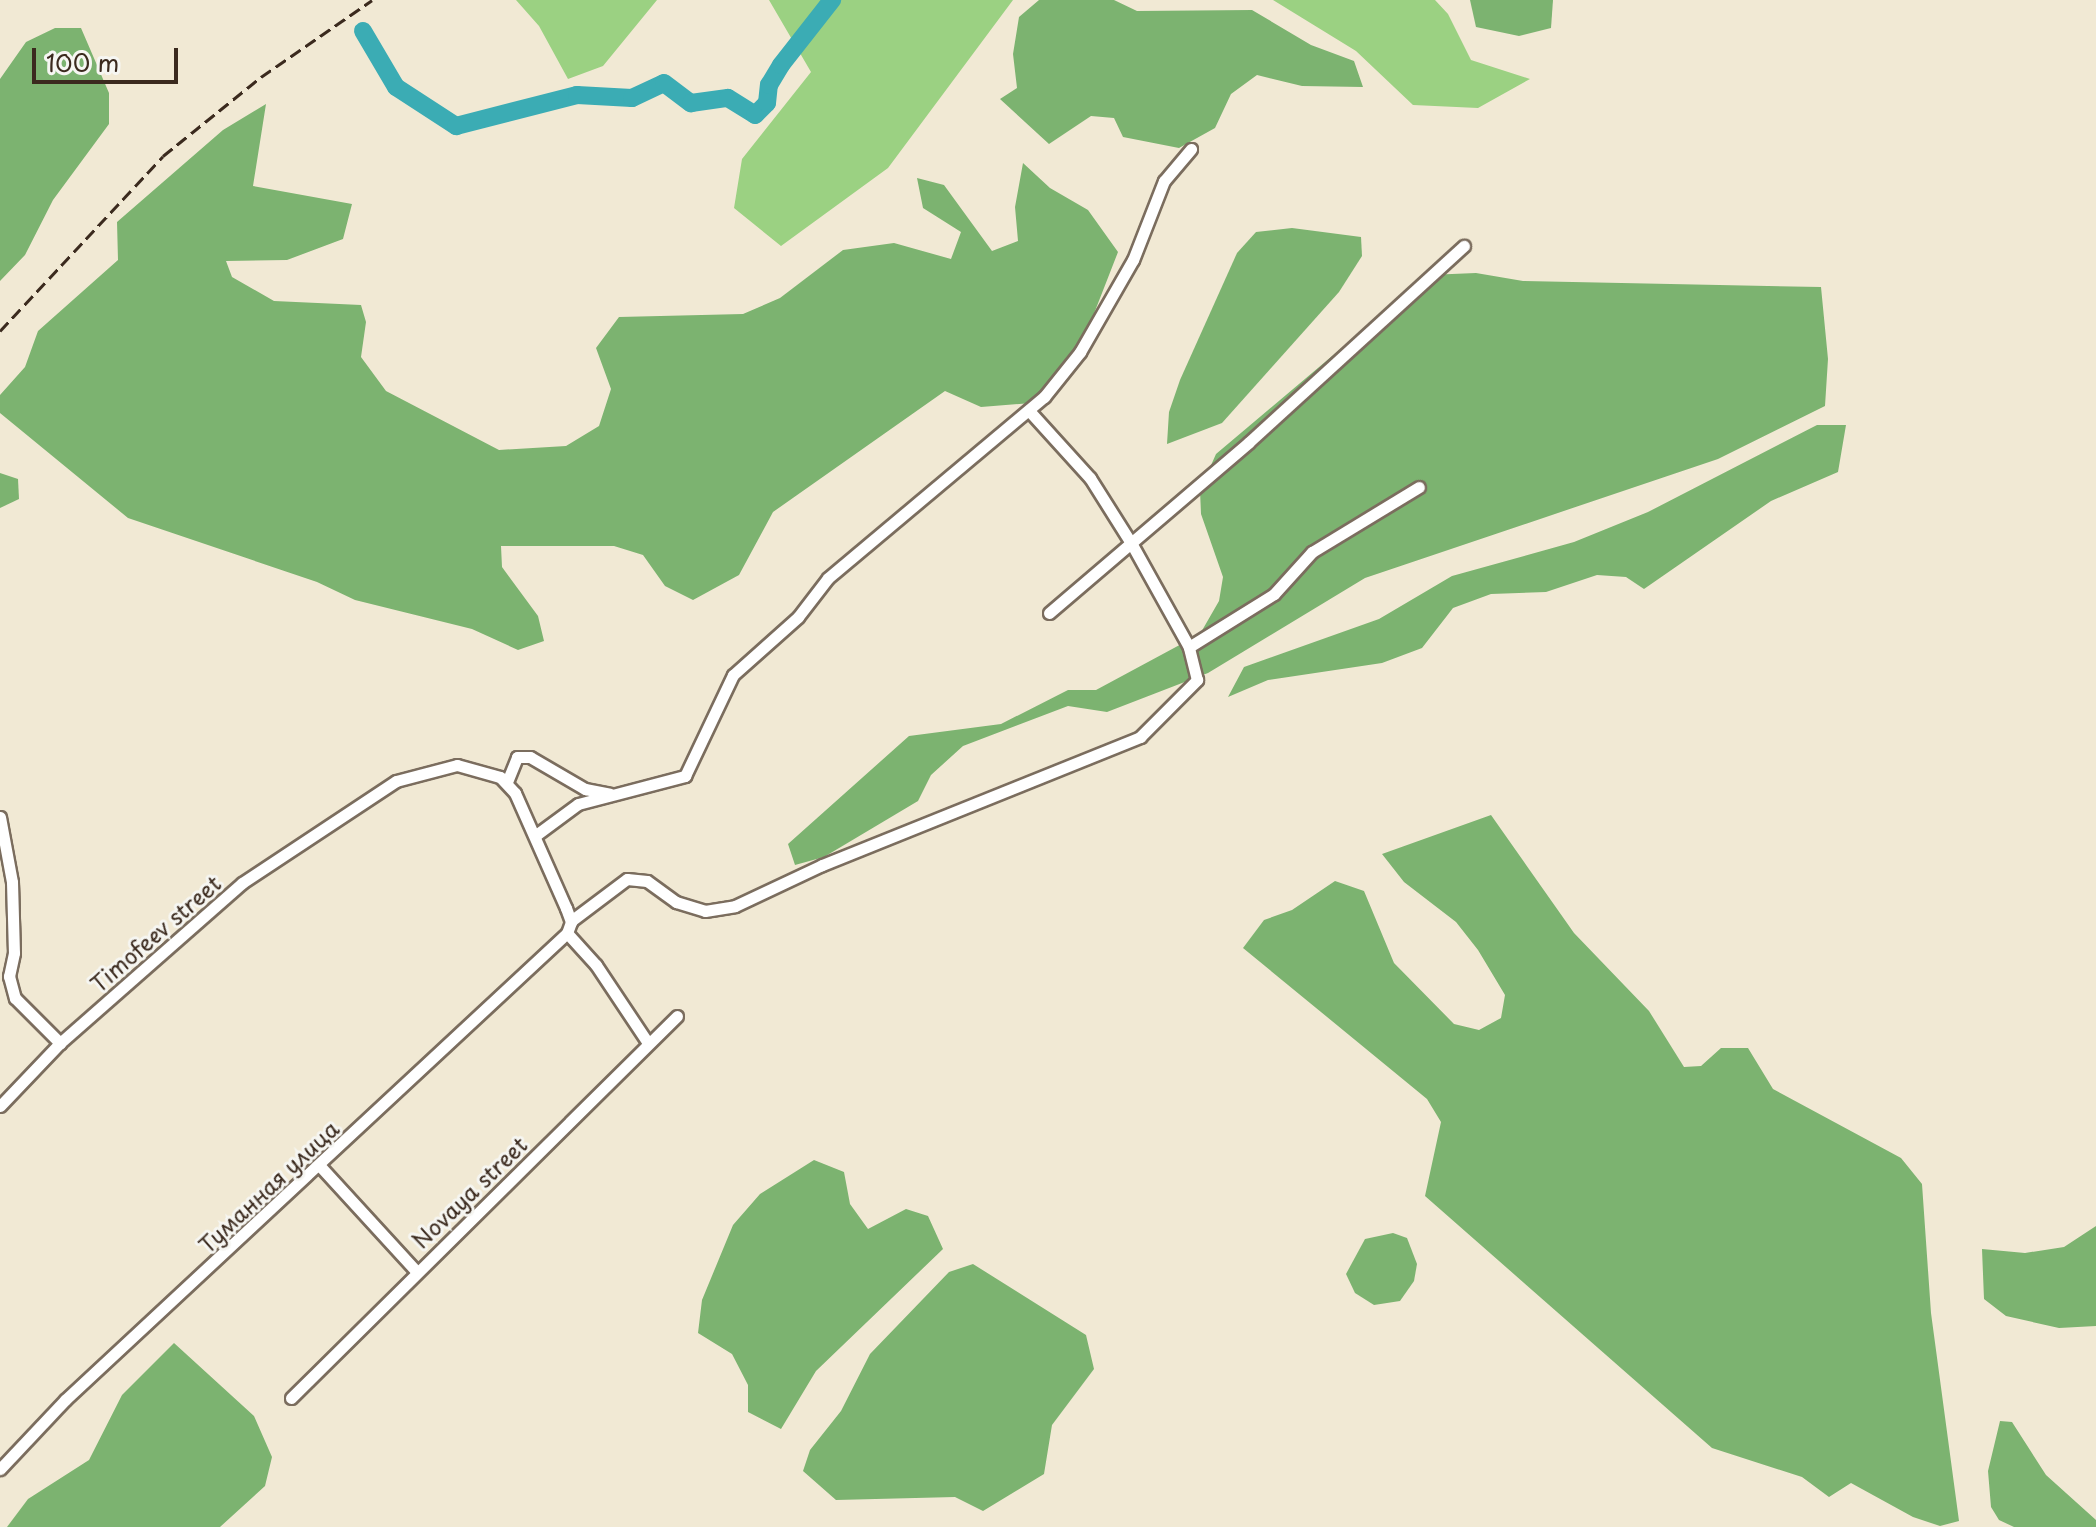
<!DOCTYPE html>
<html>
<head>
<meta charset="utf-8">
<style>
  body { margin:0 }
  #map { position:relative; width:2096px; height:1527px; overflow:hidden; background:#f1e9d4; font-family:"Playpen Sans",sans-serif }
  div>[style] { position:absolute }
  .green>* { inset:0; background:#9bd182 }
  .forest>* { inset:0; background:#7cb370 }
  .river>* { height:18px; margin:-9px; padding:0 9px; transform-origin:9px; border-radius:9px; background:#3bacb4 }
  .roads { filter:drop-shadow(2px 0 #7b6d5e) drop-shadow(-2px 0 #7b6d5e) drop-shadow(0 2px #7b6d5e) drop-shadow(0 -2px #7b6d5e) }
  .street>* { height:11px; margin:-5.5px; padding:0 5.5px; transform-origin:5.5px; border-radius:5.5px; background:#fff }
  .rail>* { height:3px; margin-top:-1.5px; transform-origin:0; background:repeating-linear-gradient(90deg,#3b2a1e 0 12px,transparent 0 18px) }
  span { translate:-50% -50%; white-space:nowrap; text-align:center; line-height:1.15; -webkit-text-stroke:6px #f6f6f2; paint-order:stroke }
  .street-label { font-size:22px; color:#3b2a1e }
  .scale { position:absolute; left:32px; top:48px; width:146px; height:36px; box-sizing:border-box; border:4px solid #3b2a1e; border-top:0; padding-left:10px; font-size:24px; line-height:28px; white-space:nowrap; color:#3b2a1e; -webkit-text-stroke:6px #f6f6f2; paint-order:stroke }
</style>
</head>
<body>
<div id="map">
  <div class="green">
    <i style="clip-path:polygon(516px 0,657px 0,603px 66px,568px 79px,539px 26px)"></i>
    <i style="clip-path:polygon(769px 0,1013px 0,888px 168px,781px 246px,734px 208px,742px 159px,811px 72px)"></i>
    <i style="clip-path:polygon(1273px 0,1435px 0,1448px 14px,1471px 60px,1530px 79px,1478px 108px,1413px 105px,1356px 51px)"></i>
  </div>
  <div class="forest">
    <i style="clip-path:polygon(1039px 0,1114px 0,1137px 11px,1252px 10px,1311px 45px,1354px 61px,1363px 87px,1302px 86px,1257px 75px,1231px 94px,1215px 128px,1179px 148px,1123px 137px,1114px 118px,1091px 116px,1049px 144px,1000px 99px,1017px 88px,1013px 54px,1019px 17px)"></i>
    <i style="clip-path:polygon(1470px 0,1553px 0,1551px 28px,1519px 36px,1476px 27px)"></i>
    <i style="clip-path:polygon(55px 28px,81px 28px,109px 93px,109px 124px,53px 200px,25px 255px,0 281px,0 79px,26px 42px)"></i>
    <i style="clip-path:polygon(266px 104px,253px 186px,352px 204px,343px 239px,287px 260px,226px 261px,232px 277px,274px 301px,361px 305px,366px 322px,361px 357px,386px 391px,499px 450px,566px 446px,599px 426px,611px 389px,596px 348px,619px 317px,743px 314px,780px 298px,843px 250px,894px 243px,951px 259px,961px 232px,923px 208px,917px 178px,944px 185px,992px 251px,1018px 241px,1015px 207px,1023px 163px,1050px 188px,1088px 210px,1118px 252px,1072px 370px,1032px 403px,981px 407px,945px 391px,773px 512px,739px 575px,693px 600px,665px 586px,643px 555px,614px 546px,501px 546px,502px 567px,538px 616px,544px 641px,518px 650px,472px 629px,355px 600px,317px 582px,128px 518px,0 413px,0 395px,25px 367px,38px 331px,118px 260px,117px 222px,223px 130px)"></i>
    <i style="clip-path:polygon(1292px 228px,1361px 237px,1362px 256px,1339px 292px,1222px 423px,1167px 444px,1169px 412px,1180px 380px,1237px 253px,1256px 232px)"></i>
    <i style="clip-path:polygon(1476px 273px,1523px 281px,1821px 287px,1828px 359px,1825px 406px,1718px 459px,1365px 578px,1208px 673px,1107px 712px,1068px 706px,963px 746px,931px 775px,918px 801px,824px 857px,795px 865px,788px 844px,909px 736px,1001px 724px,1068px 690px,1096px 690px,1200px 634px,1219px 601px,1223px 577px,1201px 514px,1200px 490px,1216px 454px,1428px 275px)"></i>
    <i style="clip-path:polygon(1817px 425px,1846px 425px,1838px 472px,1771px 501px,1644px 589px,1626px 577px,1597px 575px,1546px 592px,1491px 594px,1453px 608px,1422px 648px,1382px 663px,1268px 680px,1228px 697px,1244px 667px,1379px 619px,1452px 576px,1574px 542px,1648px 512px)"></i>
    <i style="clip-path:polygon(0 473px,18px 479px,19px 499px,0 508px)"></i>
    <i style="clip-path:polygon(1491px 815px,1574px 933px,1649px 1011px,1684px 1067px,1701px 1066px,1721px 1048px,1748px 1048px,1773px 1089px,1901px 1158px,1922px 1184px,1931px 1313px,1959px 1521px,1940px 1526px,1913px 1517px,1851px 1483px,1829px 1497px,1802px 1477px,1712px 1448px,1425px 1196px,1441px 1122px,1427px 1099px,1243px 948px,1264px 920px,1292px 910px,1335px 881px,1364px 891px,1394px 963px,1454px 1024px,1479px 1030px,1501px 1018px,1505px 995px,1478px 950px,1456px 922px,1404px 882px,1382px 854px)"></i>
    <i style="clip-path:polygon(814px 1160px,844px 1172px,850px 1204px,868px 1229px,906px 1209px,928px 1216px,943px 1249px,816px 1371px,781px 1429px,748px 1412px,748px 1385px,732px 1354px,698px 1333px,702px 1300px,733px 1225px,760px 1194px)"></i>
    <i style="clip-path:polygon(2096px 1226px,2096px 1326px,2059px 1328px,2006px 1316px,1984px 1299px,1982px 1249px,2025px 1253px,2064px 1247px)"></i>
    <i style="clip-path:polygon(1393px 1233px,1407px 1238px,1417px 1264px,1414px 1281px,1400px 1301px,1374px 1305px,1355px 1293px,1346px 1274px,1365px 1239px)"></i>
    <i style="clip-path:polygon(973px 1264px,1086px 1335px,1094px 1369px,1052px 1425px,1044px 1474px,983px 1511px,955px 1497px,836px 1500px,803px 1471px,810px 1450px,841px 1411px,870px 1354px,949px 1272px)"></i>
    <i style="clip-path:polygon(174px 1343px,254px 1416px,272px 1457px,265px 1486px,220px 1527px,7px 1527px,28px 1499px,89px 1460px,122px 1395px)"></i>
    <i style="clip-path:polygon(2000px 1421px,2012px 1422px,2046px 1475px,2096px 1520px,2096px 1527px,2014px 1527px,1999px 1520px,1991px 1507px,1988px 1471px)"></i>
  </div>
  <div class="river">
    <i style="left:363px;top:31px;width:65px;rotate:59.5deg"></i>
    <i style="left:396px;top:87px;width:72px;rotate:33deg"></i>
    <i style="left:456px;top:126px;width:125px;rotate:-14.4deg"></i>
    <i style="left:577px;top:95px;width:55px;rotate:3.1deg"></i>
    <i style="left:632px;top:98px;width:35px;rotate:-25deg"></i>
    <i style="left:664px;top:83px;width:34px;rotate:37deg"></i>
    <i style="left:691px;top:103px;width:37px;rotate:-8deg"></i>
    <i style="left:728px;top:98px;width:32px;rotate:32deg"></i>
    <i style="left:755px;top:115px;width:17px;rotate:-45deg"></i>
    <i style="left:767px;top:103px;width:18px;rotate:-84deg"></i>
    <i style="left:769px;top:85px;width:23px;rotate:-59deg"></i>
    <i style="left:781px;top:65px;width:83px;rotate:-51.9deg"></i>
  </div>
  <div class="roads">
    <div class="street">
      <i style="left:1049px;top:613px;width:263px;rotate:-40.5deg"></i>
      <i style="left:1249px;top:442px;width:291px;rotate:-42.4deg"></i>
      <i style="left:1189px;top:647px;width:100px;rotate:-31.9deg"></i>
      <i style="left:1274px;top:594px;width:57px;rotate:-47.9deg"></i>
      <i style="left:1312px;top:552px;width:125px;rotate:-31.3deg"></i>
      <i style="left:507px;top:782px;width:27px;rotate:-68deg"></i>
      <i style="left:517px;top:757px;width:13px"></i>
      <i style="left:530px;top:757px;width:64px;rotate:30.2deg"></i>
      <i style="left:585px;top:789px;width:25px;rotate:11deg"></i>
      <i style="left:0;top:817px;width:66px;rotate:79.5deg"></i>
      <i style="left:12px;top:882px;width:71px;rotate:88.4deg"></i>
      <i style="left:14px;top:953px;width:24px;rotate:102deg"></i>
      <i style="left:9px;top:976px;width:23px;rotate:75deg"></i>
      <i style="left:15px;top:998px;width:64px;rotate:45deg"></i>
      <i style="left:536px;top:835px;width:52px;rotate:-36.4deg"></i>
      <i style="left:578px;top:804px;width:111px;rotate:-14.7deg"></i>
      <i style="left:685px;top:776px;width:112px;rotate:-64.6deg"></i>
      <i style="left:733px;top:675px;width:87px;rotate:-41.7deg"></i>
      <i style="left:798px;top:617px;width:49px;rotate:-52.4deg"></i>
      <i style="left:828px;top:578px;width:282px;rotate:-40deg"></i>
      <i style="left:1044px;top:397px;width:58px;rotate:-51.3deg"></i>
      <i style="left:1080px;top:352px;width:106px;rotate:-60.1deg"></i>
      <i style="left:1133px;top:260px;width:85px;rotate:-68.6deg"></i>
      <i style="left:1164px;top:181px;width:42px;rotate:-49.8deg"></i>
      <i style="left:571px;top:921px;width:70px;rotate:-36.9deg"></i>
      <i style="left:627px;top:879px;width:20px;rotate:6deg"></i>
      <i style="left:647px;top:881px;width:36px;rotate:36deg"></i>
      <i style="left:676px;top:902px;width:30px;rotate:17deg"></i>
      <i style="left:705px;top:911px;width:30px;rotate:-9deg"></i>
      <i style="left:735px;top:906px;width:96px;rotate:-25.2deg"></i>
      <i style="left:822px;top:865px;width:343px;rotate:-21.9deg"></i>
      <i style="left:1140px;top:737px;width:81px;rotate:-45deg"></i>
      <i style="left:1197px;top:680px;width:34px;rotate:-104deg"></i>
      <i style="left:1189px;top:647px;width:119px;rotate:-119.1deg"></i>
      <i style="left:1131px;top:543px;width:77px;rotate:-122.2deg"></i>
      <i style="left:1090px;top:478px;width:88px;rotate:-132.2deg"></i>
      <i style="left:567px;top:933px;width:43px;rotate:47.8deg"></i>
      <i style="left:596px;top:965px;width:94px;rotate:56.3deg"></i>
      <i style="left:0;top:1106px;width:87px;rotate:-46.4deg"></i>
      <i style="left:60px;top:1043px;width:242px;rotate:-41.3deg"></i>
      <i style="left:242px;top:883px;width:185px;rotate:-33.5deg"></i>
      <i style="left:396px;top:781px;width:63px;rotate:-14.7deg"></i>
      <i style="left:457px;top:765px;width:45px;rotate:15.6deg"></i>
      <i style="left:500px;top:777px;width:22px;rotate:47deg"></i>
      <i style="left:515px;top:793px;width:126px;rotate:66.1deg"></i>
      <i style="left:566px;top:908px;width:15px;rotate:70deg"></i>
      <i style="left:571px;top:922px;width:12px;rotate:110deg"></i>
      <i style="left:567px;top:933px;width:686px;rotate:137.07deg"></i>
      <i style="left:65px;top:1400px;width:95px;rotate:133.3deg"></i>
      <i style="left:319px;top:1165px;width:144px;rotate:47.5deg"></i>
      <i style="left:291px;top:1398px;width:543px;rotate:-44.7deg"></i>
    </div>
  </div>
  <div class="rail">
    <i style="left:0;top:331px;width:239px;rotate:-47deg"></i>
    <i style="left:163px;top:156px;width:126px;rotate:-38.9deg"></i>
    <i style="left:261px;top:77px;width:135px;rotate:-34.7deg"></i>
  </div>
  <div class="street-label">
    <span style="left:155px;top:933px;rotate:-41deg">Timofeev street</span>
    <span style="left:268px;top:1186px;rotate:-43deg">Туманная улица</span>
    <span style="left:469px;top:1192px;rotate:-44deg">Novaya street</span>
  </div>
  <div class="scale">100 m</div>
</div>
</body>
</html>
